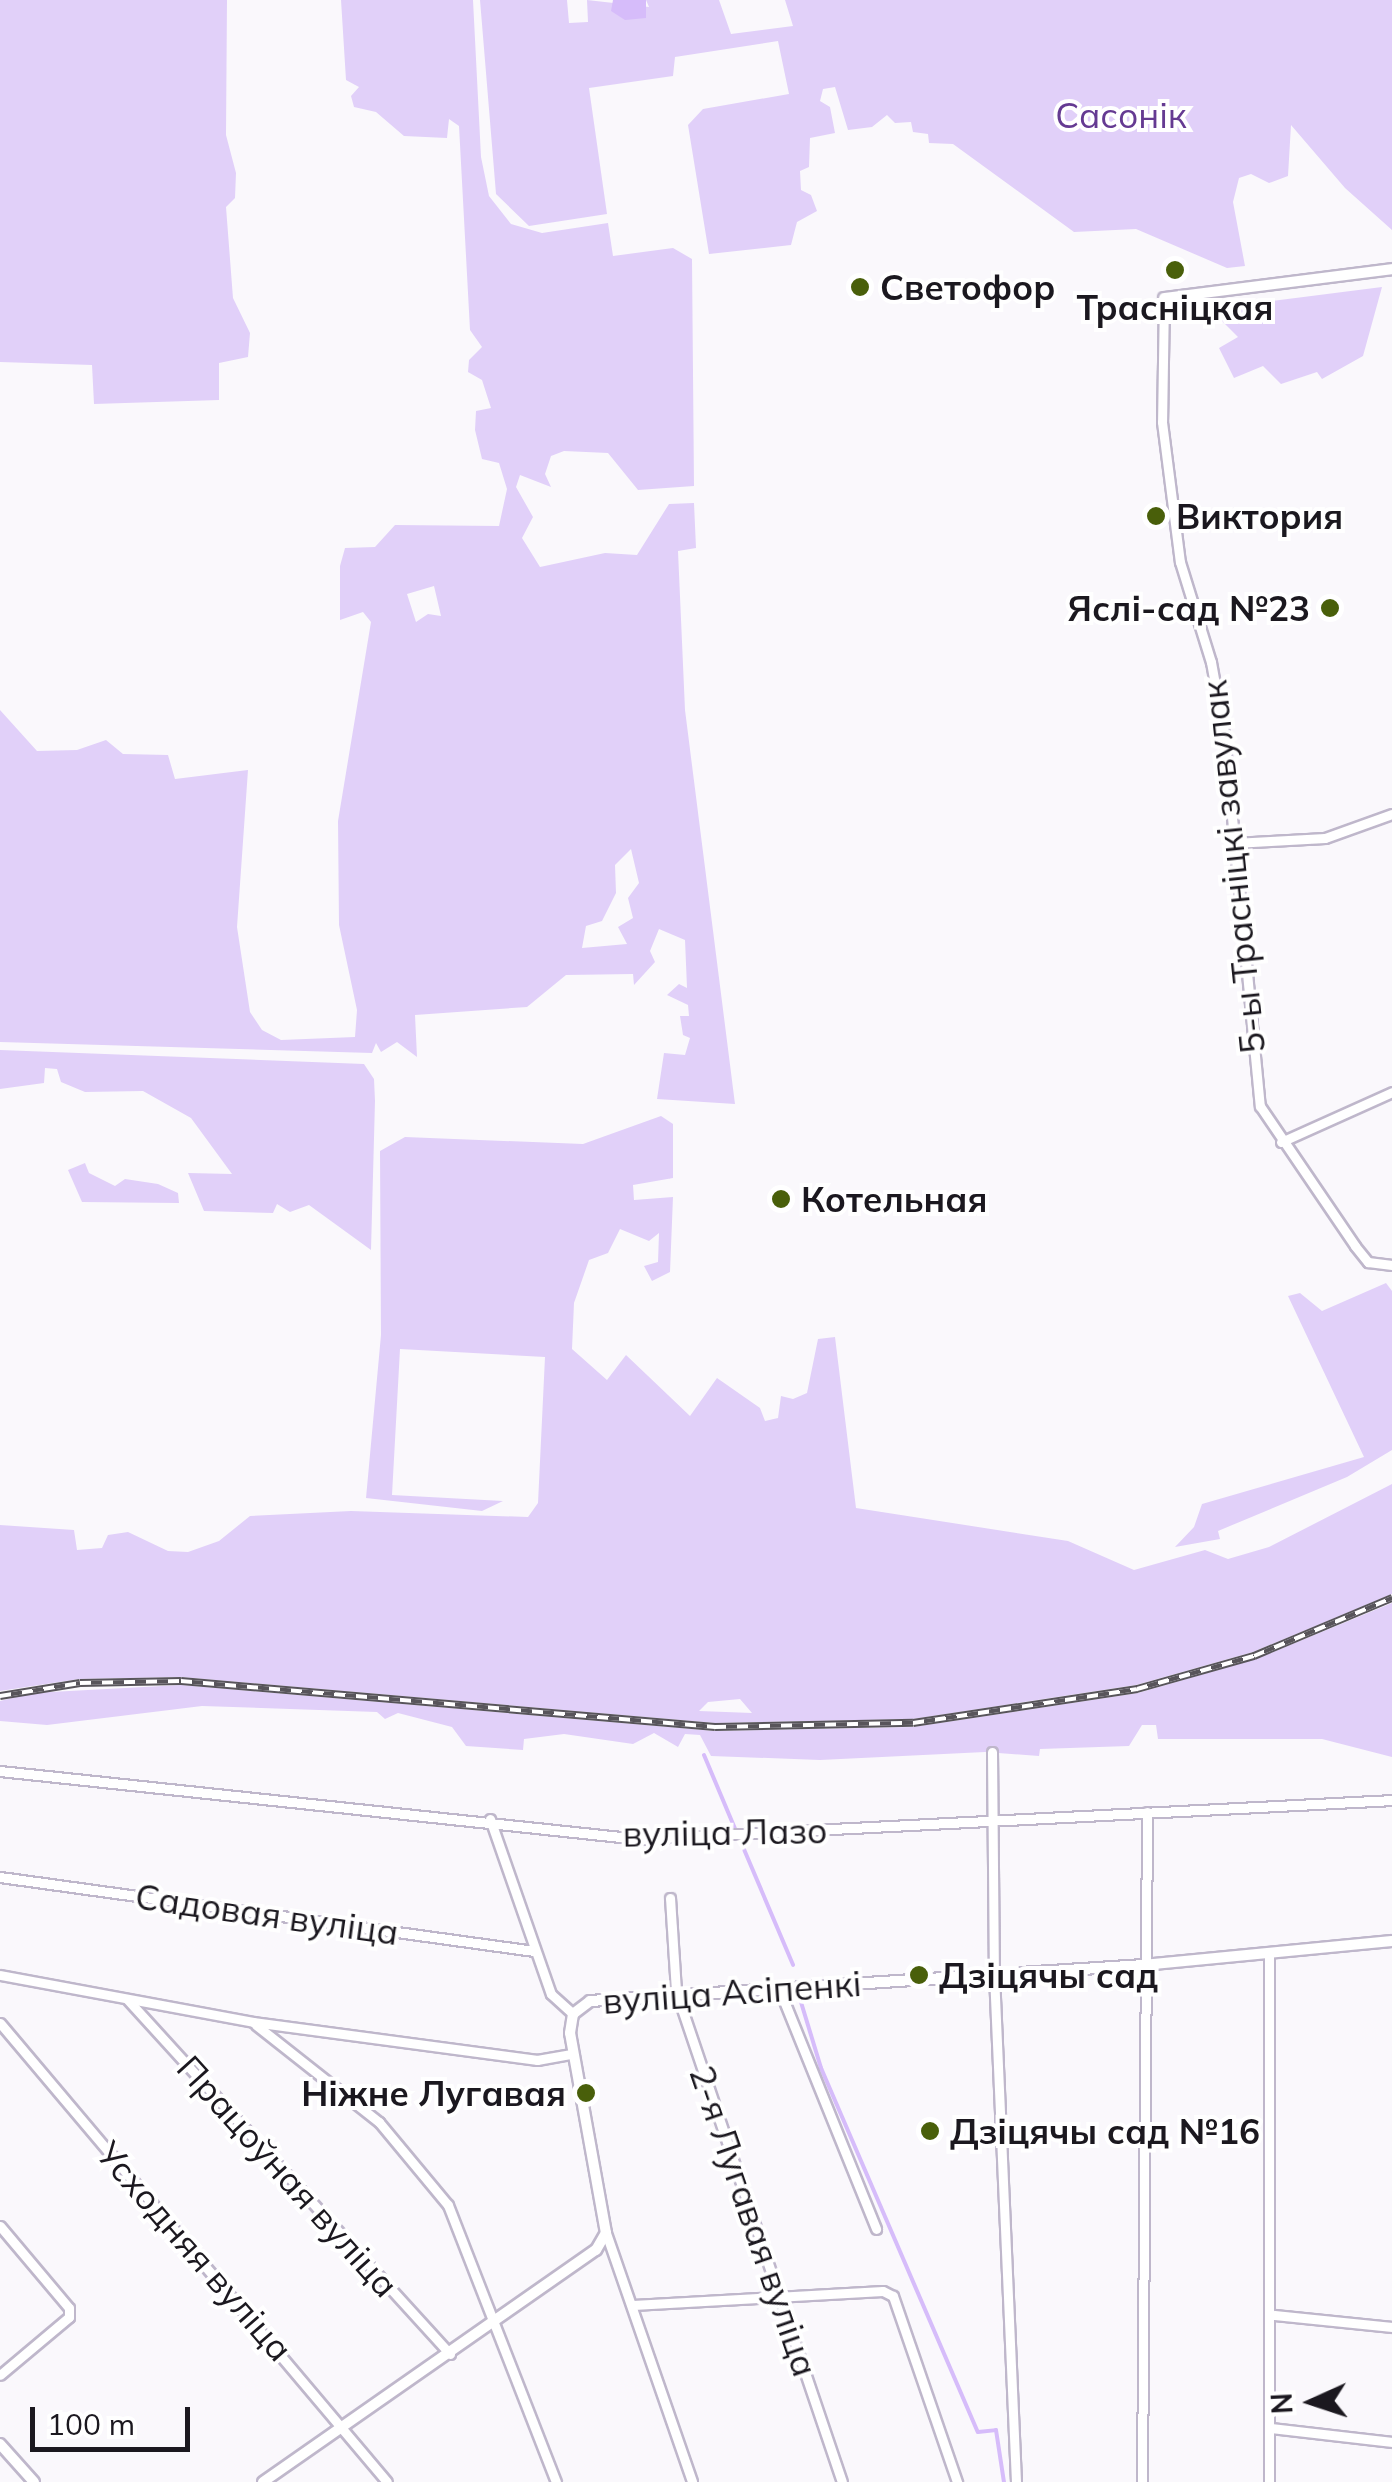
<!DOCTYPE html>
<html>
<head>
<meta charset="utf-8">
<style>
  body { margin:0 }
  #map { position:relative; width:1392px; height:2482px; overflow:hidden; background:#faf8fc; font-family:Mulish,sans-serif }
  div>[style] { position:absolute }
  .green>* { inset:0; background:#e1d0f9 }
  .water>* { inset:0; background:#d6bcfa }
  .stream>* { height:4px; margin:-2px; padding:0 2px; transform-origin:2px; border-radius:2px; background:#d6bcfa }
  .roads { filter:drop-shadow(2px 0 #bfb7cb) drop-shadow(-2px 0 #bfb7cb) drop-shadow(0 2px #bfb7cb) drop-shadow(0 -2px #bfb7cb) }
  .minor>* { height:9px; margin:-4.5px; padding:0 4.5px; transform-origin:4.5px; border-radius:4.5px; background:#fff }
  .tertiary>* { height:10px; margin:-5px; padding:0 5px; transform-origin:5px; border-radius:5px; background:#fff }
  .rail>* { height:8px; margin-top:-4px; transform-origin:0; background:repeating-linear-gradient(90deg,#fff 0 11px,#58555b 0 22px); box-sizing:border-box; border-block:2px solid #58555b }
  .dots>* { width:28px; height:28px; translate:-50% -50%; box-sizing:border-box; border:5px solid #fff; border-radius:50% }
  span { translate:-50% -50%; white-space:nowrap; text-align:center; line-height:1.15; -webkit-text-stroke:8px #fff; paint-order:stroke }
  .park-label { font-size:35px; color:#653a92 }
  .poi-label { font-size:35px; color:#1b181f; font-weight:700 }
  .left { translate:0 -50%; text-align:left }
  .right { translate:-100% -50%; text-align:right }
  .street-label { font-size:35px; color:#1b181f }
  .north { position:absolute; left:1262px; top:2352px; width:100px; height:100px; -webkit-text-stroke:8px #fff; paint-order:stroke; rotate:267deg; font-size:28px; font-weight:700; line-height:40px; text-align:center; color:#1b181f }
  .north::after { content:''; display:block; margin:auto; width:35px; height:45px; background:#1b181f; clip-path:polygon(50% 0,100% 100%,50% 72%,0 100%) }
  .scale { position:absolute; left:30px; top:2407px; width:160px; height:45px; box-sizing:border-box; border:5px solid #1b181f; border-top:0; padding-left:12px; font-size:30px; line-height:35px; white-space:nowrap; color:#1b181f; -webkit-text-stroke:8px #fff; paint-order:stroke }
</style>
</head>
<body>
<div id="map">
  <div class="green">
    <i style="clip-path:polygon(0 0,227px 0,226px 135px,236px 173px,235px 198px,226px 207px,233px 298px,250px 333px,248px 357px,219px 363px,219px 400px,94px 404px,92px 365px,0 362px)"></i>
    <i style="clip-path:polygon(evenodd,341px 0,473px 0,481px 157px,489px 196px,511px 224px,542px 233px,608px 223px,613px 256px,673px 248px,692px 259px,694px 486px,638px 490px,608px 453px,564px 451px,551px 456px,545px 474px,551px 487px,520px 475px,516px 487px,533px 517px,522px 538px,540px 567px,605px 553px,637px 555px,669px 504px,694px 503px,696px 548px,678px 551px,685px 710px,735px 1104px,657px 1099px,664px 1053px,685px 1055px,690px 1038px,683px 1035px,680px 1016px,689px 1016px,688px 1005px,667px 995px,679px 984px,687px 988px,685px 940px,659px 929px,650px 951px,655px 962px,634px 985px,633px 974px,566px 975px,527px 1007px,415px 1015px,417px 1057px,397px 1042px,381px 1052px,376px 1043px,372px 1053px,0 1042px,0 710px,37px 751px,77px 750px,106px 740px,123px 754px,168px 755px,175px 779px,248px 770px,237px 927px,250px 1012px,262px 1030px,281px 1040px,355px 1037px,357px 1010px,339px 925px,338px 821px,371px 622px,363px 612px,340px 620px,340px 566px,345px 548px,375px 547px,395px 525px,499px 526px,507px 489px,499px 463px,482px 459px,475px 430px,476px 411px,491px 408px,482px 380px,468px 372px,469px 360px,482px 347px,470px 330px,459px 126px,449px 119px,447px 138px,404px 136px,376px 112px,354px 107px,351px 96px,359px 87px,346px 80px,341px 0,434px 586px,441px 616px,428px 614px,416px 622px,407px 594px,434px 586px,341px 0,631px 849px,639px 883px,628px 898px,633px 918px,618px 927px,627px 944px,582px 948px,586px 926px,602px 921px,616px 893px,615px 865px,631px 849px)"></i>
    <i style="clip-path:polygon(480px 0,567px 0,569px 23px,588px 22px,587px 0,649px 7px,646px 0,719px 0,731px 34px,793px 26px,785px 0,1392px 0,1392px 230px,1345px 188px,1291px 125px,1288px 176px,1269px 183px,1251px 174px,1239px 178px,1233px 202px,1245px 266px,1227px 268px,1136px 229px,1074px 232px,953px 144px,929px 143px,928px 134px,913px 132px,911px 122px,895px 123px,887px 115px,872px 127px,848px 130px,835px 87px,823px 89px,820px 101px,830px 107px,835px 133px,810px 138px,809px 167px,800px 171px,801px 190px,811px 195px,817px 211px,797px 222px,791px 245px,709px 254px,688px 125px,703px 109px,789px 94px,778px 41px,675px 57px,673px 76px,589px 88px,607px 214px,529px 226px,496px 194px)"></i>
    <i style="clip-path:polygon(1382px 287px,1363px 356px,1322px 379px,1317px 372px,1281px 384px,1263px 366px,1234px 378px,1219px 348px,1238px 337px,1210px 309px)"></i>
    <i style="clip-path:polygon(0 1050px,364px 1064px,374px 1079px,375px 1101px,371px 1250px,309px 1205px,290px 1212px,277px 1204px,273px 1213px,204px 1211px,188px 1173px,232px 1174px,191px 1118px,143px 1091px,85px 1092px,61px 1082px,57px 1069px,45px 1068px,44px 1083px,0 1089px)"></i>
    <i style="clip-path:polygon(evenodd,661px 1116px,673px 1124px,673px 1178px,633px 1185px,634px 1200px,673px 1197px,670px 1272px,652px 1281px,644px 1266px,658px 1262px,659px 1233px,649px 1241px,620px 1229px,608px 1253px,589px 1260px,574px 1303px,572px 1349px,607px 1380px,626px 1355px,690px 1416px,717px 1378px,760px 1408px,765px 1421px,778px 1418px,781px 1396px,793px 1399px,807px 1393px,818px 1339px,835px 1337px,856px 1508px,1068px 1541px,1134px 1570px,1205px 1550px,1228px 1559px,1269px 1547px,1392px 1484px,1392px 1594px,1253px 1652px,1136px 1685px,913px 1719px,715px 1723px,181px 1677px,79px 1679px,0 1691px,0 1525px,74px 1530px,77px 1550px,102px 1548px,108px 1535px,128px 1532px,168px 1551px,188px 1552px,219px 1541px,250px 1516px,351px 1511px,528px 1517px,538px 1503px,545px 1357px,400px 1349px,392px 1495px,503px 1501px,482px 1511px,366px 1498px,381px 1335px,380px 1151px,405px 1137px,583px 1144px,661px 1116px,740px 1699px,752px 1713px,699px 1711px,708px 1702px,740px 1699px)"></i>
    <i style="clip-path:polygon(85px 1163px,89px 1173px,115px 1186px,125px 1179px,158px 1184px,178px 1193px,179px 1203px,82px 1202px,68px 1170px)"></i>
    <i style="clip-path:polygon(1386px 1283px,1392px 1291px,1392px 1450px,1347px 1477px,1218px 1531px,1220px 1539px,1175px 1547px,1194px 1527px,1202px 1504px,1364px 1457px,1288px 1296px,1300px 1293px,1322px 1311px)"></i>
    <i style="clip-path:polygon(1392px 1603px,1392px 1757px,1322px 1739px,1158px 1739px,1156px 1725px,1142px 1725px,1129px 1746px,1040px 1749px,1039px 1756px,985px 1752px,820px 1760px,711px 1756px,700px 1735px,685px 1734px,678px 1747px,654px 1733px,633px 1744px,564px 1734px,524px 1739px,523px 1750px,466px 1746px,452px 1727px,398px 1713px,385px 1719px,377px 1712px,202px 1706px,47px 1725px,0 1721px,0 1701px,32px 1693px,181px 1685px,715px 1731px,913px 1727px,1138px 1693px,1256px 1659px)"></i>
  </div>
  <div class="water">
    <i style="clip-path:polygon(613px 0,646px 0,646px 18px,625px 20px,611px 11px)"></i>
  </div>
  <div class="stream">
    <i style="left:704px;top:1755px;width:82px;rotate:67.2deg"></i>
    <i style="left:743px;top:1847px;width:128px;rotate:67deg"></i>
    <i style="left:797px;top:1989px;width:83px;rotate:73.1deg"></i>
    <i style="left:821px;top:2068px;width:396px;rotate:66.7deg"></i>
    <i style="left:978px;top:2432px;width:18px;rotate:-6deg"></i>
    <i style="left:996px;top:2430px;width:53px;rotate:81.3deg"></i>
  </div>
  <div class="roads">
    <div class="minor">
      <i style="left:1164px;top:298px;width:124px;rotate:90.9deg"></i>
      <i style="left:1162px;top:422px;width:141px;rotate:82.7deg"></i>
      <i style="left:1180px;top:562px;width:105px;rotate:72.8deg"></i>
      <i style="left:1211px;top:662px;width:73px;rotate:79.8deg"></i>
      <i style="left:1224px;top:734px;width:374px;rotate:84.5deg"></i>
      <i style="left:1260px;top:1106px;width:169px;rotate:55.8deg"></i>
      <i style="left:1355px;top:1246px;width:21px;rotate:51deg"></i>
      <i style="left:1368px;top:1262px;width:24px;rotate:7deg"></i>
      <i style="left:1234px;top:843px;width:91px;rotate:-3.1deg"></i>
      <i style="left:1325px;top:838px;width:71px;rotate:-19.7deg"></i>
      <i style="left:1281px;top:1142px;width:122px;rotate:-24.2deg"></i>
      <i style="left:992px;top:1752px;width:222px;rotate:89.5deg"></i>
      <i style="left:994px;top:1974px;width:508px;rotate:87.52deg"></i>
      <i style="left:0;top:1771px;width:643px;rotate:6.07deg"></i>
      <i style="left:639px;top:1839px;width:754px;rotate:-2.96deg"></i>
      <i style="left:490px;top:1819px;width:185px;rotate:70.8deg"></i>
      <i style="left:551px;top:1994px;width:30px;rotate:42deg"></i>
      <i style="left:0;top:1877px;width:539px;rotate:7.89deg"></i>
      <i style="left:670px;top:1898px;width:93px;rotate:86.3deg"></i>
      <i style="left:676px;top:1991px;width:518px;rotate:71.32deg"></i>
      <i style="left:0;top:1975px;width:257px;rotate:10.5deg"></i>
      <i style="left:253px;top:2022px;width:287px;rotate:7.6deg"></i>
      <i style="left:537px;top:2060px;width:35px;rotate:-10deg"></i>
      <i style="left:778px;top:1986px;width:262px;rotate:68deg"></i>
      <i style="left:127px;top:1999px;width:480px;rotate:47.7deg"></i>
      <i style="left:0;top:2023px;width:600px;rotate:49.86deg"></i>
      <i style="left:256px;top:2025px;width:157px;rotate:38.3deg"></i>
      <i style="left:379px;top:2122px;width:108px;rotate:50.3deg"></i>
      <i style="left:448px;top:2205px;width:297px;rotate:68.7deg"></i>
      <i style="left:0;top:2226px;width:107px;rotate:49.9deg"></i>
      <i style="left:69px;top:2308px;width:9px;rotate:90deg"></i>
      <i style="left:69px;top:2317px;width:90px;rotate:140deg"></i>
      <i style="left:606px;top:2233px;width:263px;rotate:70.9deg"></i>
      <i style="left:633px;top:2305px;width:250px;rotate:-3.2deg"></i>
      <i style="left:883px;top:2291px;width:11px;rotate:27deg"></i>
      <i style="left:893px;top:2296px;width:197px;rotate:71deg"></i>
      <i style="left:1274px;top:2315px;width:119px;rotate:5.8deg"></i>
      <i style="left:1271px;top:2428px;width:122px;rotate:6.6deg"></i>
      <i style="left:1142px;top:2482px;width:670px;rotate:-89.57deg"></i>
      <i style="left:1269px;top:2482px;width:529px;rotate:-90deg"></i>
    </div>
    <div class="tertiary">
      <i style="left:1164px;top:298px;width:230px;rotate:-7.2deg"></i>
      <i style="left:0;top:2444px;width:51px;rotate:48.2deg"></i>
      <i style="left:263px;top:2482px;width:406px;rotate:-34.9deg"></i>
      <i style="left:596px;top:2250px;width:20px;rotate:-60deg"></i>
      <i style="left:606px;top:2233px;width:203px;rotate:-100.2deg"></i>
      <i style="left:570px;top:2033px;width:19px;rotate:-81deg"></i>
      <i style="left:573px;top:2014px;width:21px;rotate:-37deg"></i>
      <i style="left:590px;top:2001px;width:554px;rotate:-3.72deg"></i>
      <i style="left:1143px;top:1965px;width:250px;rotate:-5.5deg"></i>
    </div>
  </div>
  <div class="rail">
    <i style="left:0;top:1696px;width:81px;rotate:-9.2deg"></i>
    <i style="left:80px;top:1683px;width:101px;rotate:-1.1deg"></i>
    <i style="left:181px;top:1681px;width:536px;rotate:4.92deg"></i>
    <i style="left:715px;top:1727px;width:198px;rotate:-1.2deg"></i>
    <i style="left:913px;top:1723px;width:227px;rotate:-8.6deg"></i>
    <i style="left:1137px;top:1689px;width:122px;rotate:-15.8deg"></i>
    <i style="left:1254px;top:1656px;width:150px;rotate:-22.8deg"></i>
  </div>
  <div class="dots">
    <i style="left:1175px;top:270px;background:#495f0a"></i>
    <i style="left:860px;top:287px;background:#495f0a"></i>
    <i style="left:1156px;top:516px;background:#495f0a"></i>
    <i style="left:1330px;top:608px;background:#495f0a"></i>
    <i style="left:781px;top:1199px;background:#495f0a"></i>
    <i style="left:919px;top:1975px;background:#495f0a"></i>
    <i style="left:586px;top:2093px;background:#495f0a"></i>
    <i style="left:930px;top:2131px;background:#495f0a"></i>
  </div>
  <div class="park-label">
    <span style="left:1121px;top:115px">Сасонік</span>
  </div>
  <div class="poi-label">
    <span class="left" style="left:880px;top:287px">Светофор</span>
    <span style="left:1175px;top:307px">Трасніцкая</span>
    <span class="left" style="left:1176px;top:516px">Виктория</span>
    <span class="right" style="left:1310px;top:608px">Яслі-сад №23</span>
    <span class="left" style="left:801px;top:1199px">Котельная</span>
    <span class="left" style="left:939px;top:1975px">Дзіцячы сад</span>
    <span class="right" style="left:566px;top:2093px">Ніжне Лугавая</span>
    <span class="left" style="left:950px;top:2131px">Дзіцячы сад №16</span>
  </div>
  <div class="street-label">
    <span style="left:1233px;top:867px;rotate:-96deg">5-ы Трасніцкі завулак</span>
    <span style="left:725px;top:1832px;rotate:-1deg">вуліца Лазо</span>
    <span style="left:267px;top:1914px;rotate:8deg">Садовая вуліца</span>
    <span style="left:732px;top:1992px;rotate:-4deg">вуліца Асіпенкі</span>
    <span style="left:288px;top:2176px;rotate:48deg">Працоўная вуліца</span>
    <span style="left:754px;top:2221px;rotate:71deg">2-я Лугавая вуліца</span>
    <span style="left:195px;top:2251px;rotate:49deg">Усходняя вуліца</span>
  </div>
  <div class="north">N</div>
  <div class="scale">100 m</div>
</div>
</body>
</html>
